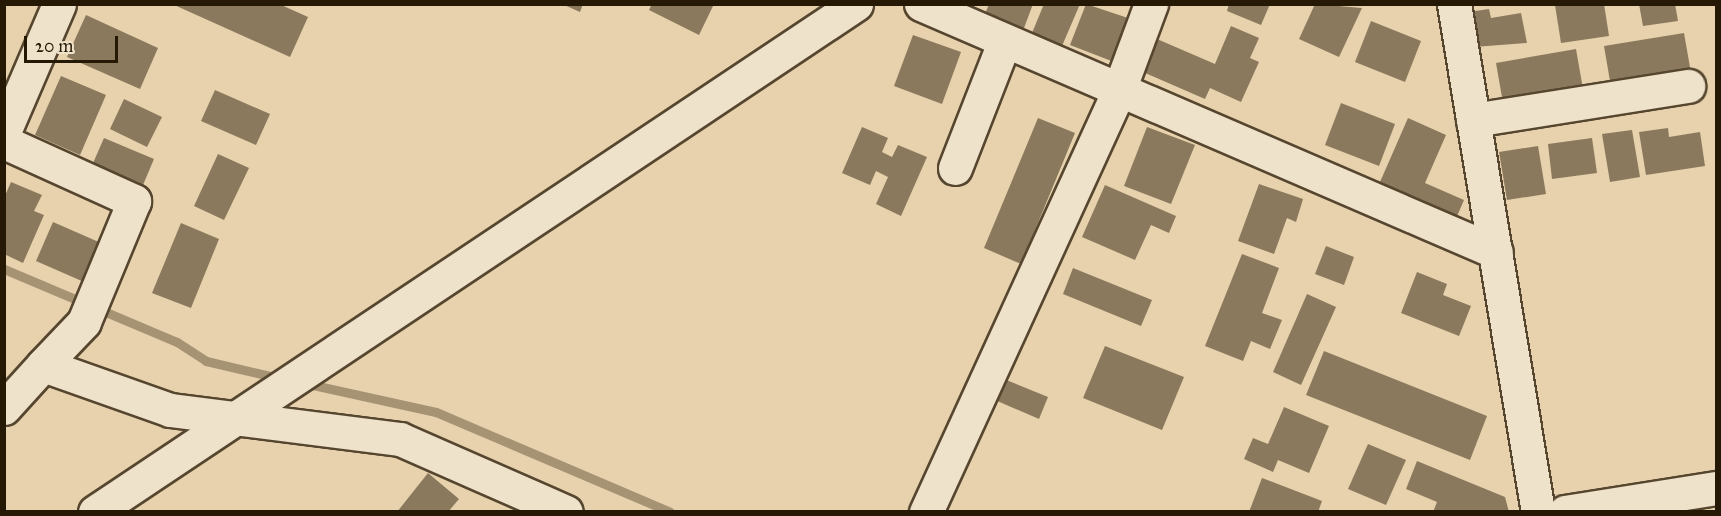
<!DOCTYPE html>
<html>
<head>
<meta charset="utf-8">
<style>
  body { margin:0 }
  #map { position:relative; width:1721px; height:516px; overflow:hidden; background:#e7d2ad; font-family:"IM FELL Great Primer",serif }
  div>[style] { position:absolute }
  .stream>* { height:9px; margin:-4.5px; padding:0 4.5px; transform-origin:4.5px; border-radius:4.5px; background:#a59374 }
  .building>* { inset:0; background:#8a795c }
  .roads { filter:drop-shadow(2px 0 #56462f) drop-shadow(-2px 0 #56462f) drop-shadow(0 2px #56462f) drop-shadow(0 -2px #56462f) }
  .minor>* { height:33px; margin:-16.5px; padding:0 16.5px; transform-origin:16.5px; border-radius:16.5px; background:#efe2ca }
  span { translate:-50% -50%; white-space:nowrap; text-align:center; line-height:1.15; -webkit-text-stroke:4.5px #efe2ca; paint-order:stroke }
  .frame { position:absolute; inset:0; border:6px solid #251805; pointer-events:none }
  .scale { position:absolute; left:24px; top:36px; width:94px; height:27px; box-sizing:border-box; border:3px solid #251805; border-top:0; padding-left:8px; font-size:18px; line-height:21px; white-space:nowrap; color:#251805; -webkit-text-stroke:4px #efe2ca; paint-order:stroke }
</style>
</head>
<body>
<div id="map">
  <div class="stream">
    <i style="left:4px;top:269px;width:188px;rotate:22.9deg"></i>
    <i style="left:177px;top:342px;width:35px;rotate:33deg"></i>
    <i style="left:206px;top:361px;width:75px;rotate:13.1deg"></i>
    <i style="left:304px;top:383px;width:135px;rotate:12.4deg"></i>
    <i style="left:436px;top:412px;width:254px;rotate:23.1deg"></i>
  </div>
  <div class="building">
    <i style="clip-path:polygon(172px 4px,279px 4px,308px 17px,290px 57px)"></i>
    <i style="clip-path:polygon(562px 4px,583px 4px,580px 12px)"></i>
    <i style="clip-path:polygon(652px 4px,714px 4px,699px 35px,649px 10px)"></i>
    <i style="clip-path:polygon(989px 4px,1033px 4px,1021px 36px,982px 22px)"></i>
    <i style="clip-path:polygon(1044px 4px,1080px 4px,1062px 46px,1032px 33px)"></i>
    <i style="clip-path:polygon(1086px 4px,1131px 19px,1114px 62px,1070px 45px)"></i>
    <i style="clip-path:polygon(1229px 4px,1270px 4px,1261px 25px,1227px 11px)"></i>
    <i style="clip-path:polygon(1315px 4px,1362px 8px,1339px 57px,1299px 39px)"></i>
    <i style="clip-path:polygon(1604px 4px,1609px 36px,1561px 43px,1555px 5px)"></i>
    <i style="clip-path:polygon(1639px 4px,1675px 4px,1678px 21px,1643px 26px)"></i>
    <i style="clip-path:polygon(1489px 9px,1491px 18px,1521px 13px,1527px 43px,1474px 47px,1469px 12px)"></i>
    <i style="clip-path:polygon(86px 15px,158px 48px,140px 89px,67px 57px)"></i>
    <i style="clip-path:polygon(1371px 21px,1421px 41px,1405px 82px,1355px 62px)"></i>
    <i style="clip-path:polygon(1231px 26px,1259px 38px,1250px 58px,1259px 62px,1241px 102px,1210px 88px,1205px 99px,1136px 69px,1150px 36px,1215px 64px)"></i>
    <i style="clip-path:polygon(1684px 33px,1691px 73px,1611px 87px,1604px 46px)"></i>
    <i style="clip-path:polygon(913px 35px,961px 52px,942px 104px,894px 86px)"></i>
    <i style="clip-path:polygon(1576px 49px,1583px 89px,1503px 103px,1496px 63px)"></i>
    <i style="clip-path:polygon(61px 76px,106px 95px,80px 155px,35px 135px)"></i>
    <i style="clip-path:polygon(215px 90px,270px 114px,256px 145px,201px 121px)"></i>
    <i style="clip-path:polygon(124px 99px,162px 117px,147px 147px,110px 129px)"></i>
    <i style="clip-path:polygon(1341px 103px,1395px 124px,1379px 166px,1325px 145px)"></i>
    <i style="clip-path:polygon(1038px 118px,1075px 133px,1021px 264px,984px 248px)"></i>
    <i style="clip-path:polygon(1408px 118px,1446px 135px,1425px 183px,1464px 200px,1455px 221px,1380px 182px)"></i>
    <i style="clip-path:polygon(862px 127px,888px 138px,882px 152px,892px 157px,898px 145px,927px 157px,901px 216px,876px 204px,888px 177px,876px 171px,870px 185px,842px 173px)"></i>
    <i style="clip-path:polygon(1147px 127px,1195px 145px,1171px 204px,1124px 186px)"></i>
    <i style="clip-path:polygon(1668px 128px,1669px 137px,1700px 132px,1705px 166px,1646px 175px,1639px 132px)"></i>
    <i style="clip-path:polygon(1632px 130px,1640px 177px,1610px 182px,1602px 134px)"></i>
    <i style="clip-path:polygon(104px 138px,154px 159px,140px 192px,90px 170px)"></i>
    <i style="clip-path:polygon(1592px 138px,1597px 173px,1552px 179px,1548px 144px)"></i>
    <i style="clip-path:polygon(1538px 146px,1546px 194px,1507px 200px,1499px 152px)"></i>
    <i style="clip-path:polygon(218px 154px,249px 168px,224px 220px,194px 206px)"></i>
    <i style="clip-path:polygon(11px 182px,42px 195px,34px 211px,44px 215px,23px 263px,4px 254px,4px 198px)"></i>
    <i style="clip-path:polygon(1259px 184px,1303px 199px,1296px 222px,1287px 218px,1274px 254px,1238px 241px)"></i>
    <i style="clip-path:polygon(1105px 185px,1176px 216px,1169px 233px,1151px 225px,1135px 260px,1082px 237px)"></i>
    <i style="clip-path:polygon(53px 222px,101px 243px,84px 282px,36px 261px)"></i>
    <i style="clip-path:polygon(181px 223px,219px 239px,191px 308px,152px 293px)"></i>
    <i style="clip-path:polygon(1326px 246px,1354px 257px,1344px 285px,1315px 274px)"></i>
    <i style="clip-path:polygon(1242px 254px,1279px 268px,1262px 313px,1282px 320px,1270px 349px,1251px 341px,1243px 361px,1205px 346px)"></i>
    <i style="clip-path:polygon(1073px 268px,1152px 300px,1141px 326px,1063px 294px)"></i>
    <i style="clip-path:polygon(1417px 272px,1447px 284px,1443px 295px,1471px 306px,1459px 336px,1401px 313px)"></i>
    <i style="clip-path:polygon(1307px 294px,1336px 307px,1301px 385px,1273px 372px)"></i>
    <i style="clip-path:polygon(1105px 346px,1184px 377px,1162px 430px,1083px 398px)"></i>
    <i style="clip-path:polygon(1324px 351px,1487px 416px,1470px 460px,1306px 395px)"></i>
    <i style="clip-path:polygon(1004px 379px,1048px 397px,1039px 419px,995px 400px)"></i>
    <i style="clip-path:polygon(1284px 407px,1329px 426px,1309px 473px,1278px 460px,1273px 472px,1244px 459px,1253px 438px,1268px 444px)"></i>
    <i style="clip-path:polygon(1368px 444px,1406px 460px,1386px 505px,1348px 489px)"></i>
    <i style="clip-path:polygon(1417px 461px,1505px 497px,1509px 512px,1433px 512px,1437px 502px,1406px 489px)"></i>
    <i style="clip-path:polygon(428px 473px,459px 499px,448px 512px,397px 512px)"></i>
    <i style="clip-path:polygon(1262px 478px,1322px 501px,1318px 512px,1249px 512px)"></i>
  </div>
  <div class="roads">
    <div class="minor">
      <i style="left:921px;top:4px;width:626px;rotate:23.33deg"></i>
      <i style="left:1454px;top:4px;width:515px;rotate:80.61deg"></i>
      <i style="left:1473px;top:120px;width:218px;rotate:-9deg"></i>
      <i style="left:4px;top:132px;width:139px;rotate:-66.7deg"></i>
      <i style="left:4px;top:142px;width:143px;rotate:24.4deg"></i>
      <i style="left:134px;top:201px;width:131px;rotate:112.5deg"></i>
      <i style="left:84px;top:322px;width:59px;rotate:133.6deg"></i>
      <i style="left:955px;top:168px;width:135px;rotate:-68.7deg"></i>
      <i style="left:4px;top:408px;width:58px;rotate:-47.8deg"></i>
      <i style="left:43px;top:365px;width:135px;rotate:19.5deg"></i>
      <i style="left:170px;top:410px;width:232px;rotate:7.2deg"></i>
      <i style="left:400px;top:439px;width:181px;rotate:23.7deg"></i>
      <i style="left:95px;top:512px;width:915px;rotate:-33.72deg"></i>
      <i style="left:926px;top:512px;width:464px;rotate:-65.4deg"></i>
      <i style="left:1119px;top:90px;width:92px;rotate:-69.6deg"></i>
      <i style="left:1565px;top:512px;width:153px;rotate:-9deg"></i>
    </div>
  </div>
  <div class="frame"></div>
  <div class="scale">20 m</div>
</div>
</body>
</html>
